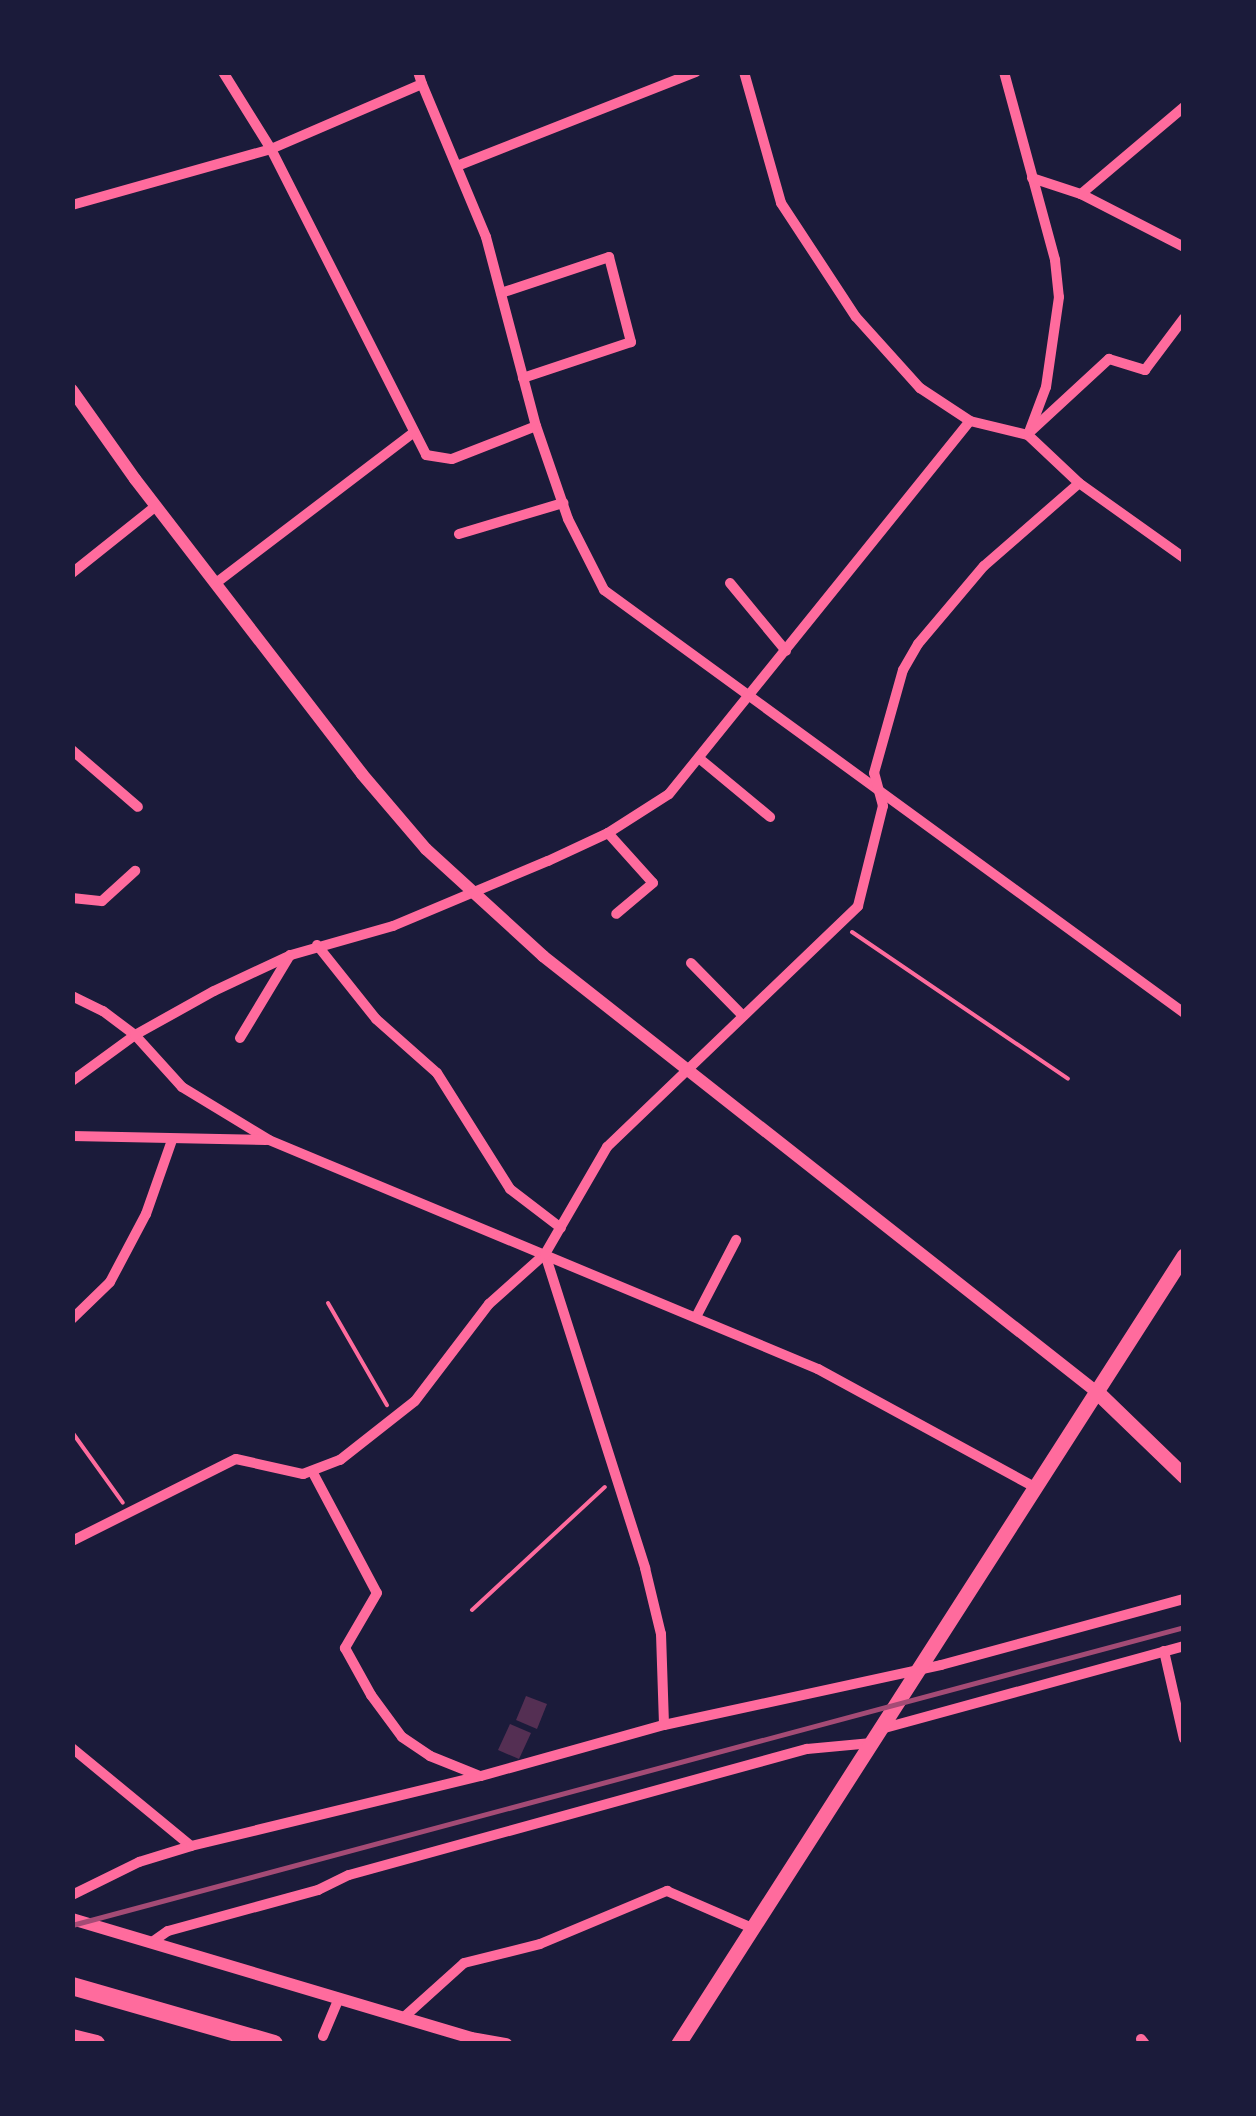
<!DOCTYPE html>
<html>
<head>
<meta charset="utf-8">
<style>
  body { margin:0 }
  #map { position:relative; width:1256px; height:2116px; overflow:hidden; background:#1b1b3a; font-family:Commissioner,sans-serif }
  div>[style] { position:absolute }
  .building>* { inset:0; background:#542f53 }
  .path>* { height:4px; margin:-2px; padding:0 2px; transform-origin:2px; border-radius:2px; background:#ff6b9d }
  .minor>* { height:10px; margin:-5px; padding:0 5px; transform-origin:5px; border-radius:5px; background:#ff6b9d }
  .tertiary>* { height:12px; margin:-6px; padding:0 6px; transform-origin:6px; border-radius:6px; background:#ff6b9d }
  .primary>* { height:15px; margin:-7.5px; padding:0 7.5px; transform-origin:7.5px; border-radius:7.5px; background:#ff6b9d }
  .motorway>* { height:18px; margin:-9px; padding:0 9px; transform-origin:9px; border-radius:9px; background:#ff6b9d }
  .rail>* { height:5px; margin:-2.5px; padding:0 2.5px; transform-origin:2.5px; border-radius:2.5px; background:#a44b75 }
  span { translate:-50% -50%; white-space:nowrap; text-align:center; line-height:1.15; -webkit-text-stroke:8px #1b1b3a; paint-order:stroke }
  .frame { position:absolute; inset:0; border:75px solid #1b1b3a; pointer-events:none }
</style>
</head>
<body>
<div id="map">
  <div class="building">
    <i style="clip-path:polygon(526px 1696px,547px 1704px,537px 1729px,516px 1720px)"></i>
    <i style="clip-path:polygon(510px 1724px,531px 1733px,519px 1759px,498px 1750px)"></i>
  </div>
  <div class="path">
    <i style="left:852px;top:932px;width:261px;rotate:34.2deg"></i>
    <i style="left:328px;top:1303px;width:118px;rotate:60deg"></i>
    <i style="left:72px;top:1432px;width:87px;rotate:54.3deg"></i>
    <i style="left:472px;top:1610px;width:181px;rotate:-42.8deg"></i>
  </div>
  <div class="minor">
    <i style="left:223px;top:72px;width:91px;rotate:58.1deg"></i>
    <i style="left:271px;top:149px;width:343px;rotate:63.1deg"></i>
    <i style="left:426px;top:455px;width:26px;rotate:9deg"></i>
    <i style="left:452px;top:459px;width:90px;rotate:-21.4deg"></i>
    <i style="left:744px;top:72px;width:136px;rotate:74.2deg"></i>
    <i style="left:781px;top:203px;width:136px;rotate:56.7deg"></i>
    <i style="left:856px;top:317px;width:96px;rotate:48deg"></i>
    <i style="left:920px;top:388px;width:60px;rotate:33.4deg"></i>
    <i style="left:970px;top:421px;width:60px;rotate:13.6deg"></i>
    <i style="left:1028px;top:435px;width:70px;rotate:43.3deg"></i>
    <i style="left:1079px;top:483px;width:129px;rotate:35.5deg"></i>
    <i style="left:1004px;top:72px;width:195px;rotate:74.8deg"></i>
    <i style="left:1055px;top:260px;width:37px;rotate:84deg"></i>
    <i style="left:1059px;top:297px;width:91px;rotate:98.2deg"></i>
    <i style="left:1046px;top:387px;width:51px;rotate:110.6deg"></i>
    <i style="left:422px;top:84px;width:166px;rotate:67.3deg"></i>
    <i style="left:486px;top:237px;width:196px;rotate:75.2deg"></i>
    <i style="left:536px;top:426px;width:98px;rotate:71deg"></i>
    <i style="left:568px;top:519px;width:80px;rotate:63.1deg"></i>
    <i style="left:604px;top:590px;width:718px;rotate:36.1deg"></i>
    <i style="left:457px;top:166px;width:257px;rotate:-21.5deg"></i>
    <i style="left:1032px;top:178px;width:52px;rotate:18.1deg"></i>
    <i style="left:1081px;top:194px;width:116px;rotate:27.2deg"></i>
    <i style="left:1081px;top:194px;width:135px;rotate:-40.2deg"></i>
    <i style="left:72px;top:205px;width:207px;rotate:-15.7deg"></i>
    <i style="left:271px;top:149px;width:164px;rotate:-23.3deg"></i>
    <i style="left:422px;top:84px;width:13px;rotate:-108deg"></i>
    <i style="left:501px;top:293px;width:114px;rotate:-18.4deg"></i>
    <i style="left:609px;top:257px;width:88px;rotate:75.5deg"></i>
    <i style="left:631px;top:342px;width:114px;rotate:161.6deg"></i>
    <i style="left:1032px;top:430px;width:105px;rotate:-42.7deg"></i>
    <i style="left:1109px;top:359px;width:38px;rotate:17deg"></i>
    <i style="left:1145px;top:370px;width:65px;rotate:-53.1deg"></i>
    <i style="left:459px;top:534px;width:109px;rotate:-16.6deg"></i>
    <i style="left:72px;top:573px;width:107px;rotate:-38.6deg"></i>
    <i style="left:216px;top:583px;width:249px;rotate:-37.3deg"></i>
    <i style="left:730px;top:583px;width:88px;rotate:50.5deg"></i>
    <i style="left:72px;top:750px;width:87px;rotate:40.8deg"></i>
    <i style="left:700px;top:759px;width:91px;rotate:39.6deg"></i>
    <i style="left:608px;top:833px;width:67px;rotate:48deg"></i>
    <i style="left:653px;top:883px;width:48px;rotate:140deg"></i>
    <i style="left:72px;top:898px;width:30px;rotate:6deg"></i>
    <i style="left:102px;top:901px;width:45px;rotate:-42.3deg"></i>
    <i style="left:317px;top:945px;width:95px;rotate:51.4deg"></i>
    <i style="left:376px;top:1019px;width:81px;rotate:41.5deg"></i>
    <i style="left:437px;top:1073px;width:137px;rotate:57.8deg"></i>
    <i style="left:510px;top:1189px;width:64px;rotate:37.4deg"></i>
    <i style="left:691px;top:963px;width:74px;rotate:45.5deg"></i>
    <i style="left:72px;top:996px;width:34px;rotate:26deg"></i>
    <i style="left:103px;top:1011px;width:40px;rotate:37deg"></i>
    <i style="left:135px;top:1035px;width:70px;rotate:47.9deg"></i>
    <i style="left:182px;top:1087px;width:102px;rotate:31.3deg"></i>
    <i style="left:269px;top:1140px;width:595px;rotate:22.64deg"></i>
    <i style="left:818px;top:1369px;width:248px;rotate:28.6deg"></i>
    <i style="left:240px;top:1038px;width:97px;rotate:-58.9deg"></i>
    <i style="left:72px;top:1081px;width:78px;rotate:-36.1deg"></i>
    <i style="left:135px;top:1035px;width:90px;rotate:-29.1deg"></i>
    <i style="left:214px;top:991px;width:85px;rotate:-25.1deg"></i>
    <i style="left:291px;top:955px;width:106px;rotate:-15.9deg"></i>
    <i style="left:393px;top:926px;width:168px;rotate:-22.8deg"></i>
    <i style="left:548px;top:861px;width:66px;rotate:-25deg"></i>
    <i style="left:608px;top:833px;width:72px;rotate:-32.6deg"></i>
    <i style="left:669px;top:794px;width:479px;rotate:-51.1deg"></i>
    <i style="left:72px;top:1136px;width:194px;rotate:1.2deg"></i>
    <i style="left:545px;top:1254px;width:330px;rotate:72.3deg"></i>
    <i style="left:645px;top:1568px;width:68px;rotate:76.4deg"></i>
    <i style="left:661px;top:1634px;width:91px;rotate:88.1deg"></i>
    <i style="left:696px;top:1317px;width:87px;rotate:-62.5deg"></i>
    <i style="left:72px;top:1319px;width:53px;rotate:-44.2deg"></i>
    <i style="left:110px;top:1282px;width:77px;rotate:-62.1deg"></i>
    <i style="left:146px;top:1214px;width:78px;rotate:-70.6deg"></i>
    <i style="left:312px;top:1471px;width:138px;rotate:62deg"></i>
    <i style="left:377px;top:1593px;width:64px;rotate:120.2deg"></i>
    <i style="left:345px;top:1648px;width:54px;rotate:61deg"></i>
    <i style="left:371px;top:1695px;width:52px;rotate:53.6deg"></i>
    <i style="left:402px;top:1737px;width:34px;rotate:34deg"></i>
    <i style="left:430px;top:1756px;width:54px;rotate:21.8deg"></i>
    <i style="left:72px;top:1541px;width:183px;rotate:-26.6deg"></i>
    <i style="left:236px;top:1459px;width:69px;rotate:12.6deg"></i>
    <i style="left:303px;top:1474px;width:40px;rotate:-21deg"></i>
    <i style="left:340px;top:1460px;width:95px;rotate:-38.2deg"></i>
    <i style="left:415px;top:1401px;width:122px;rotate:-52.7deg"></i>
    <i style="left:489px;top:1304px;width:75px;rotate:-41.8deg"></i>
    <i style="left:545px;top:1254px;width:124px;rotate:-59.9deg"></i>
    <i style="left:607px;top:1147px;width:348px;rotate:-43.8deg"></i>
    <i style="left:858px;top:906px;width:103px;rotate:-76deg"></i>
    <i style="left:883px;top:806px;width:34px;rotate:-105deg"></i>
    <i style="left:874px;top:773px;width:107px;rotate:-74.3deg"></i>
    <i style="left:903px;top:670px;width:30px;rotate:-60deg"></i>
    <i style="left:918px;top:644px;width:102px;rotate:-49.8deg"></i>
    <i style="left:984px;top:566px;width:126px;rotate:-41.1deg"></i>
    <i style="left:1164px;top:1651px;width:90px;rotate:77.2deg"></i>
    <i style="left:881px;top:1729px;width:314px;rotate:-15.3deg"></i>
    <i style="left:72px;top:1748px;width:154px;rotate:39.5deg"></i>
    <i style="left:72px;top:1895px;width:75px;rotate:-26.2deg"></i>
    <i style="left:139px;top:1862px;width:54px;rotate:-17.1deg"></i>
    <i style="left:191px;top:1846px;width:298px;rotate:-13.6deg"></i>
    <i style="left:481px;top:1776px;width:190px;rotate:-15.6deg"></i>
    <i style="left:664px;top:1725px;width:283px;rotate:-12.2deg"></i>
    <i style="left:941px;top:1665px;width:252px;rotate:-15.2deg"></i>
    <i style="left:152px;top:1942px;width:19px;rotate:-35deg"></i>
    <i style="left:168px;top:1931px;width:156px;rotate:-15.3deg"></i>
    <i style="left:318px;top:1890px;width:34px;rotate:-26deg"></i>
    <i style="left:349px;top:1875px;width:475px;rotate:-15.4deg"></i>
    <i style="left:807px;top:1749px;width:65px;rotate:-5.3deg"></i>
    <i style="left:403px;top:2018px;width:82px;rotate:-42deg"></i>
    <i style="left:464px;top:1963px;width:78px;rotate:-14deg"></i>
    <i style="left:540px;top:1944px;width:138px;rotate:-22.7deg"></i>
    <i style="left:667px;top:1891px;width:93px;rotate:23.5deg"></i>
    <i style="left:323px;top:2036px;width:41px;rotate:-67.2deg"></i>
    <i style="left:1141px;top:2039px;width:6px;rotate:51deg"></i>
  </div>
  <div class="tertiary">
    <i style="left:72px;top:390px;width:109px;rotate:54.7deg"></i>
    <i style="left:135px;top:479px;width:372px;rotate:52.4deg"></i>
    <i style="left:362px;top:774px;width:99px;rotate:49.5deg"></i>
    <i style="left:426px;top:849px;width:159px;rotate:42.4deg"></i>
    <i style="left:543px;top:956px;width:706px;rotate:38.22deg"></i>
    <i style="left:72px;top:1919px;width:416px;rotate:16.6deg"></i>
    <i style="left:471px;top:2038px;width:36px;rotate:10deg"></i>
  </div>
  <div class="primary">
    <i style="left:1098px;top:1393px;width:120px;rotate:44deg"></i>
    <i style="left:678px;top:2044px;width:937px;rotate:-57.33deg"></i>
  </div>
  <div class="motorway">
    <i style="left:72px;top:1986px;width:210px;rotate:16deg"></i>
    <i style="left:72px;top:2038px;width:25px;rotate:14deg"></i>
  </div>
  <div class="rail">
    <i style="left:72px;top:1925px;width:1151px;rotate:-15deg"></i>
  </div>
  <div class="frame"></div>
</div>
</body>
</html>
